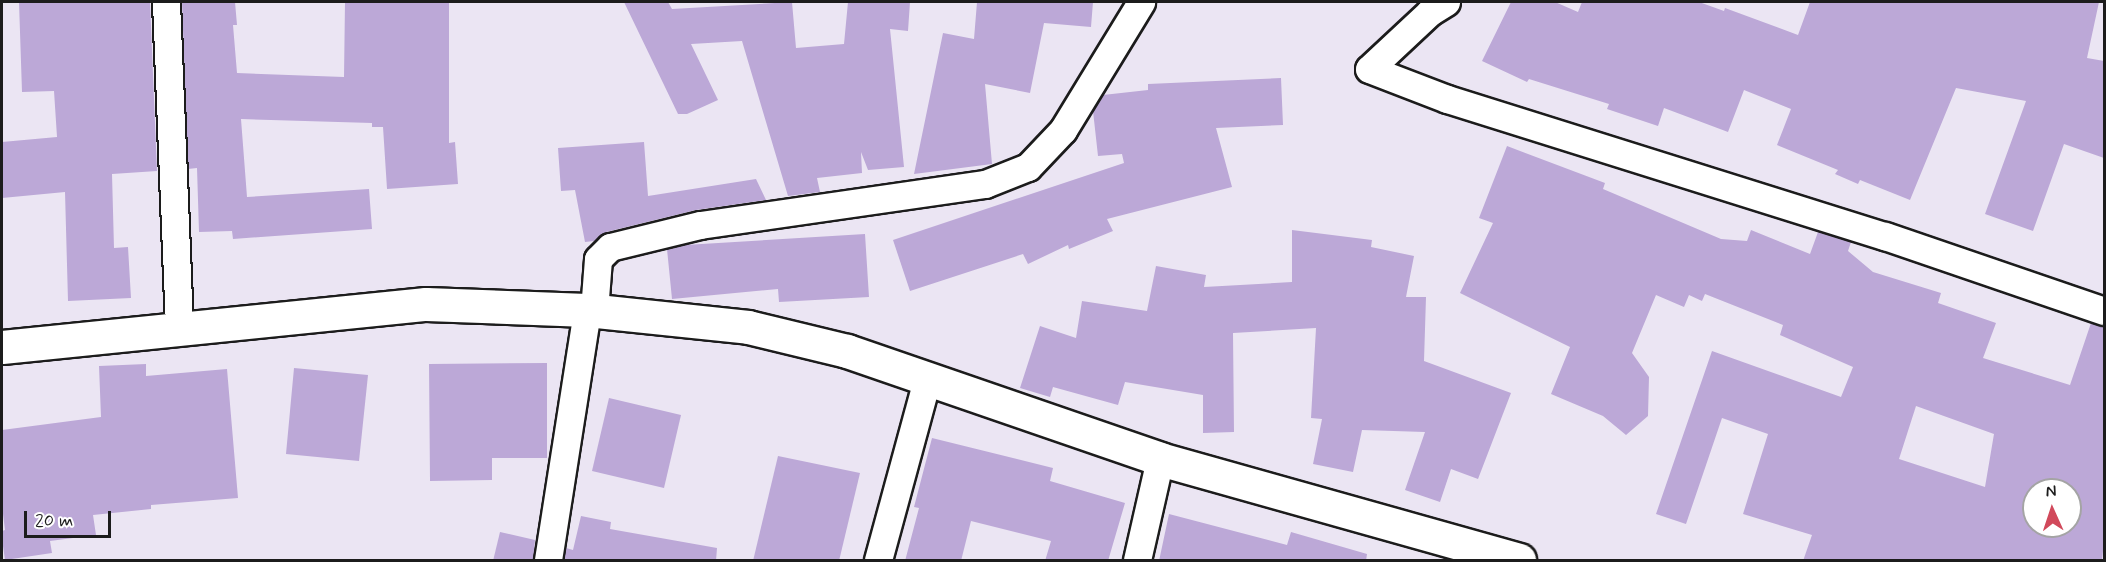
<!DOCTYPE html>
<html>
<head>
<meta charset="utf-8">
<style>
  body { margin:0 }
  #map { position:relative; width:2106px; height:562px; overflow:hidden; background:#ebe5f3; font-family:Mynerve,sans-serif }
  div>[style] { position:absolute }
  .building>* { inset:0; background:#bca8d7 }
  .roads { filter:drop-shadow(2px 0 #1c1c1c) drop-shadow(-2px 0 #1c1c1c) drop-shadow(0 2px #1c1c1c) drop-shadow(0 -2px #1c1c1c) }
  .minor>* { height:27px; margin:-13.5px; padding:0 13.5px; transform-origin:13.5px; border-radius:13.5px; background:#fff }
  .tertiary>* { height:33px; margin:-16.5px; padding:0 16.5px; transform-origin:16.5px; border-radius:16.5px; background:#fff }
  span { translate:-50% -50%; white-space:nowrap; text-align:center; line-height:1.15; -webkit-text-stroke:5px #fff; paint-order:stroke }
  .frame { position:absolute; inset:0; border:3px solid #1c1c1c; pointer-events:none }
  .north { position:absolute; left:2022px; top:478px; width:60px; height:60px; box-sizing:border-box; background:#fff; border:2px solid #a4a4a4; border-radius:50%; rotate:357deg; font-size:16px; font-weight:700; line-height:24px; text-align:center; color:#1c1c1c }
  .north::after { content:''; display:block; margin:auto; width:21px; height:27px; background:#d1495b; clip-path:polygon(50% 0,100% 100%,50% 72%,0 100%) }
  .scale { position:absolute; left:24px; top:511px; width:87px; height:27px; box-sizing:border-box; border:3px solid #1c1c1c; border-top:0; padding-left:8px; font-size:18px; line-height:21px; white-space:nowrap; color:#1c1c1c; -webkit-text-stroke:4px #fff; paint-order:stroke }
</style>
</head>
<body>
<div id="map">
  <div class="building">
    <i style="clip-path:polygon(19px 2px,150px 2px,157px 171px,112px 174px,114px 248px,128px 247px,131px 298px,68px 301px,65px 192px,2px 198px,2px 142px,57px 137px,54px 91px,22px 92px)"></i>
    <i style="clip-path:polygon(182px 2px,235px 2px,237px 25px,233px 25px,237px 73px,344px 77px,345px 2px,449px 2px,449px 143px,455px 142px,458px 184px,387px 189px,383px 127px,372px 127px,372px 123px,241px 119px,247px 197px,369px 189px,372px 229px,233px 239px,232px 231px,199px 232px,197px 168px,188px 169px)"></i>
    <i style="clip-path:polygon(624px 2px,668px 2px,672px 9px,792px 2px,796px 48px,844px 44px,848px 2px,910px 2px,908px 31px,890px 29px,904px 167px,868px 170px,861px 152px,862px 173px,817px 178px,820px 192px,788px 196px,742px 41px,691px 44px,718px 100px,687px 114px,678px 114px)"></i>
    <i style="clip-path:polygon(977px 2px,1093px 2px,1091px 27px,1044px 23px,1030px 93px,985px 84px,992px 164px,914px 174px,943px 33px,974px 39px)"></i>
    <i style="clip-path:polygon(1511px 2px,1555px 2px,1578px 12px,1582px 2px,1699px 2px,1724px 11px,1725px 8px,1798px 35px,1810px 2px,2099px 2px,2087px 58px,2104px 61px,2104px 158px,2064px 144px,2033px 231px,1985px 214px,2026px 101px,1956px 88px,1910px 200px,1860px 180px,1858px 184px,1835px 174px,1838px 170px,1777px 145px,1791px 109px,1744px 90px,1728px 132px,1664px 108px,1658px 126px,1607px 109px,1609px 104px,1529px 79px,1527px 82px,1482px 61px)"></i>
    <i style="clip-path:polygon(1281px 78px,1283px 125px,1216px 128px,1232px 187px,1107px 219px,1113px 231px,1069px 249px,1068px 245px,1028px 264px,1023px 254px,910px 291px,893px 240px,1124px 163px,1122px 154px,1098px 156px,1093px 111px,1103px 95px,1148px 90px,1148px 84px)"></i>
    <i style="clip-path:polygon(644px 142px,648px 196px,756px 179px,766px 200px,696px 210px,606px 232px,594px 241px,585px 242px,575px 190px,561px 191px,558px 148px)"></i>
    <i style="clip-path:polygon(evenodd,1507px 146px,1605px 183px,1603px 189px,1721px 239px,1747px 241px,1751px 230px,1810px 254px,1818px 232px,1851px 242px,1848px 251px,1873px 272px,1941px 293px,1938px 303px,1996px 323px,1983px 358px,2070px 385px,2091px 323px,2104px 326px,2104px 541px,2102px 561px,1803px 561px,1812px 535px,1743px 514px,1768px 434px,1722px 418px,1686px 524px,1656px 514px,1712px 351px,1841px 397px,1853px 367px,1780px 335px,1783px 325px,1705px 294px,1702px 301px,1689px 295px,1684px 307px,1656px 295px,1632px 353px,1649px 377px,1648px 416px,1626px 435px,1603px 416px,1551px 394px,1570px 347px,1460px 293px,1493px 223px,1479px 218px,1507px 146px,1916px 406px,1994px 434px,1985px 487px,1899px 459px,1916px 406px,1507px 146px,2034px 490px,2070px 490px,2070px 526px,2034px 526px,2034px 490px)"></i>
    <i style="clip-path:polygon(1292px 230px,1372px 240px,1371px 247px,1414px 256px,1406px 297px,1426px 297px,1424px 361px,1511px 393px,1478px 479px,1451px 469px,1440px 502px,1405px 490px,1425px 432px,1362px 430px,1353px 472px,1313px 464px,1322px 419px,1311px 418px,1316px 328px,1233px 333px,1234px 432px,1203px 433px,1203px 395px,1125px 382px,1118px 405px,1053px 387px,1050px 397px,1020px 388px,1040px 326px,1076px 338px,1082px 301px,1147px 311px,1156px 266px,1206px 275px,1204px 287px,1292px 282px)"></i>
    <i style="clip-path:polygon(865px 234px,869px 297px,779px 302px,778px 289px,672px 299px,667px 249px,685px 245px)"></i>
    <i style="clip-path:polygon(547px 363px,547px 458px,492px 458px,492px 480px,430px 481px,429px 364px)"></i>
    <i style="clip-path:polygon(146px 364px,146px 376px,227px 369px,238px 498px,151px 505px,151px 509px,93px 515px,96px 535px,50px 541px,52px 553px,5px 560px,2px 539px,2px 531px,5px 530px,2px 506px,2px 430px,101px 417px,99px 366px)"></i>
    <i style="clip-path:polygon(294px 368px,368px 375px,359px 461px,286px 454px)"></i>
    <i style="clip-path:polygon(609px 398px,681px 415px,664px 488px,592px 471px)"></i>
    <i style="clip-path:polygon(932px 438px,1053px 468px,1050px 481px,1125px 503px,1108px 561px,1045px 561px,1051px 541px,971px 521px,961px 561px,905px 561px,919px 508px,914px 507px)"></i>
    <i style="clip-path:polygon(778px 456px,860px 473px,839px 561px,753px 561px)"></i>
    <i style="clip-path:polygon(1169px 514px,1287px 545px,1291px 532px,1367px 554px,1366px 561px,1159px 561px)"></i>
    <i style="clip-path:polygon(581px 516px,611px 522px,610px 529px,717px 548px,716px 561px,564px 561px,566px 548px,573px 550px)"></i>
    <i style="clip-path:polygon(500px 532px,535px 540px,533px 561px,493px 561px)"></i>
  </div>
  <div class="roads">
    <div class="minor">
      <i style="left:166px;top:2px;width:326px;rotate:87.7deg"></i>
      <i style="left:1446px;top:2px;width:19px;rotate:148deg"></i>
      <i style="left:1430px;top:12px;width:83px;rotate:136.9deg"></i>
      <i style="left:1369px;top:69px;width:84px;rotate:21deg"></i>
      <i style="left:1447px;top:99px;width:459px;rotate:17.4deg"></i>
      <i style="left:1885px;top:236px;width:231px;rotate:18.9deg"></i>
      <i style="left:594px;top:311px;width:52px;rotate:-85.6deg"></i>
      <i style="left:598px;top:259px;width:17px;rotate:-45deg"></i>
      <i style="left:610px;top:247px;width:93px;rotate:-13.7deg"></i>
      <i style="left:700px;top:225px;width:288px;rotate:-8.2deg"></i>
      <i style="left:985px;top:184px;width:46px;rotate:-21.6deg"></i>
      <i style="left:1028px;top:167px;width:51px;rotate:-46.6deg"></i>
      <i style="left:1063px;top:130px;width:150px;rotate:-58.6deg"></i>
      <i style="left:548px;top:560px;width:253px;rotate:-81.1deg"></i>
      <i style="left:878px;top:560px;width:187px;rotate:-74.8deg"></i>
      <i style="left:1137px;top:560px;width:104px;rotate:-77.2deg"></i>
    </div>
    <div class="tertiary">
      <i style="left:2px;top:347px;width:426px;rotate:-5.8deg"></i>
      <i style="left:426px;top:304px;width:161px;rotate:2.1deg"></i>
      <i style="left:587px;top:310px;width:162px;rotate:6deg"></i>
      <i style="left:748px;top:327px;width:102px;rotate:13.6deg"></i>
      <i style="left:847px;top:351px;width:331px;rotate:19deg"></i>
      <i style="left:1160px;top:459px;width:373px;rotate:15.7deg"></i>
    </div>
  </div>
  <div class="frame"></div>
  <div class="north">N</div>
  <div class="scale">20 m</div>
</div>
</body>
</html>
